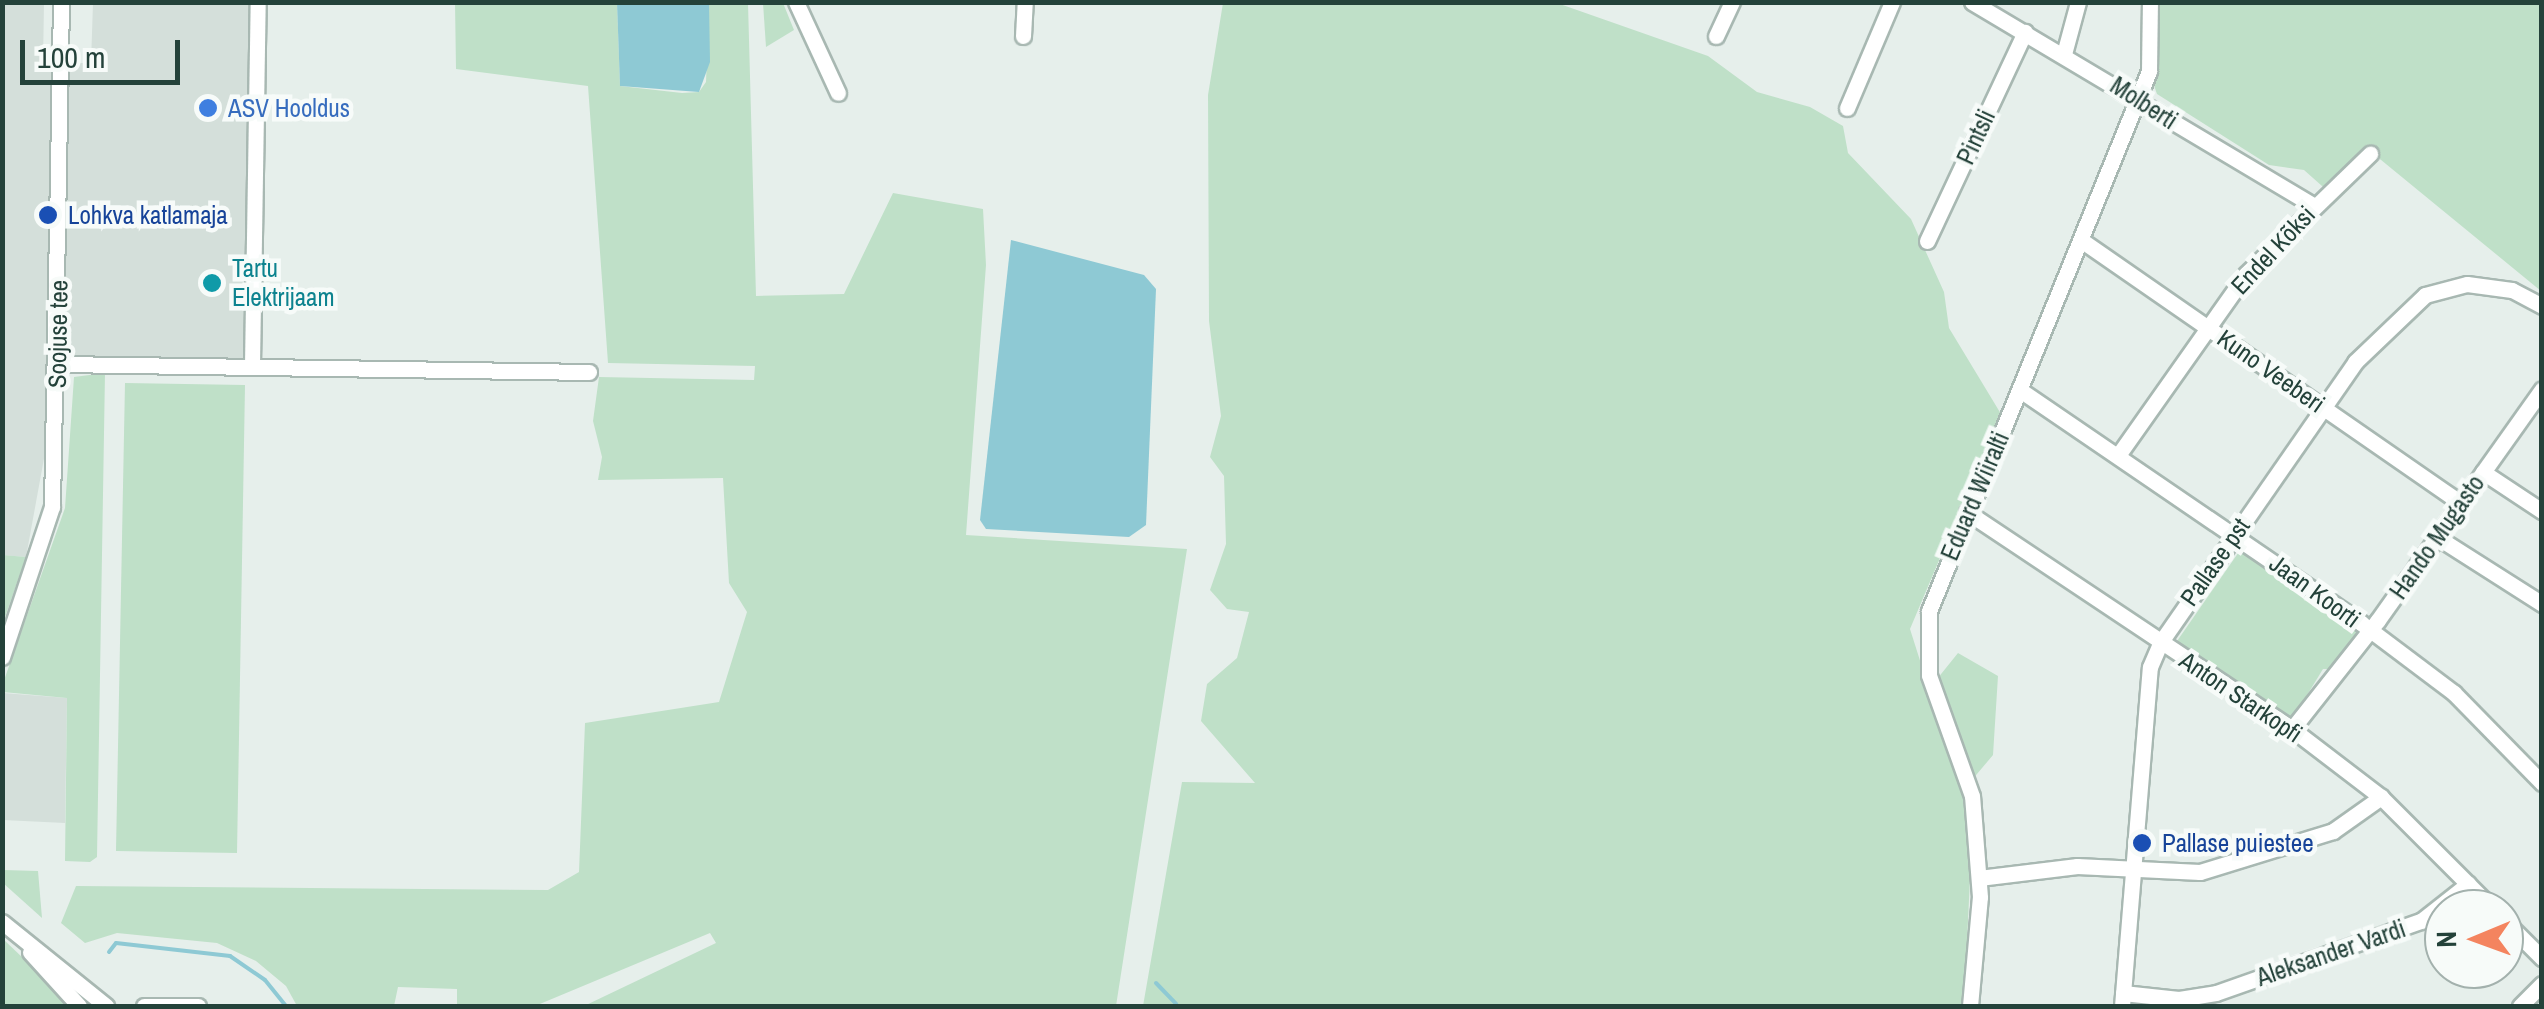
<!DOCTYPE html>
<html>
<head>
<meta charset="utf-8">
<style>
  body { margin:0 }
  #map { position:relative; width:2544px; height:1009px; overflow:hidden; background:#e6efeb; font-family:"Archivo Narrow",sans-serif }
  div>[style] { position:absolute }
  .built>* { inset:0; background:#d4dfda }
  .green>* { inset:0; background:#bfe0c8 }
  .water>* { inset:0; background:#8ec9d4 }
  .stream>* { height:4px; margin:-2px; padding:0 2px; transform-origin:2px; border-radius:2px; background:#8ec9d4 }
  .roads { filter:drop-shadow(2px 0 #a8b8b2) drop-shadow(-2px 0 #a8b8b2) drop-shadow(0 2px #a8b8b2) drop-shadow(0 -2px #a8b8b2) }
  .minor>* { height:15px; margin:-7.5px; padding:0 7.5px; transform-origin:7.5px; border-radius:7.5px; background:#fff }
  .dots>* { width:28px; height:28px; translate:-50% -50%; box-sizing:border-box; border:5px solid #f7fbf9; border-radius:50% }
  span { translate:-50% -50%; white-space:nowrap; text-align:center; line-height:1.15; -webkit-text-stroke:9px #f7fbf9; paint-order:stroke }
  .street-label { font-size:25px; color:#24423a }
  .shop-label { font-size:25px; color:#366cbe }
  .left { translate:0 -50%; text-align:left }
  .transit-label { font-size:25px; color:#164399 }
  .culture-label { font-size:25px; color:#0d838f }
  .frame { position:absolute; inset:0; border:5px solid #24423a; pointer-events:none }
  .north { position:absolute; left:2424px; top:889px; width:100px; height:100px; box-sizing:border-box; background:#f7fbf9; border:2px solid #a3b1ad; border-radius:50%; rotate:269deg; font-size:28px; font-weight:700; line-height:40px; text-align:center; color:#24423a }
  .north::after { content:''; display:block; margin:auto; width:35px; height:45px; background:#f4845f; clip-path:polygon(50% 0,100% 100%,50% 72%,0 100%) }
  .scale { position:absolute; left:20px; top:40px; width:160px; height:45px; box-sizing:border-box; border:5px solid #24423a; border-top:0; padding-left:12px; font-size:30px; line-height:35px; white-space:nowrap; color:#24423a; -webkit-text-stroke:8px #f7fbf9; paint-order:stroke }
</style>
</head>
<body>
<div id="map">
  <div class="built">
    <i style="clip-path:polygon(44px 3px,43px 63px,91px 63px,93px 3px,253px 3px,248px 353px,243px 360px,47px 356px,45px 453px,26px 557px,2px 555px,2px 4px)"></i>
    <i style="clip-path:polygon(3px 693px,67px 698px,65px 823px,3px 820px)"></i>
  </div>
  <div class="green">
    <i style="clip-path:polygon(455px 3px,617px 3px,620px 86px,682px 93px,699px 92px,706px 82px,709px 3px,748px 3px,756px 296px,844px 294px,893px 193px,983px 209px,986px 265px,966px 535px,1187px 549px,1116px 1006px,584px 1006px,716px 943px,710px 933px,535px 1006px,457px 1006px,457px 989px,398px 987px,394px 1006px,297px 1006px,286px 986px,256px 961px,217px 943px,117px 933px,85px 943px,61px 923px,76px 886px,548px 890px,579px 872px,585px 723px,719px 702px,747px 612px,729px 583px,723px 478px,598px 480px,602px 457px,593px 421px,599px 377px,754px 380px,755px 366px,608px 363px,588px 86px,456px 69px)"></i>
    <i style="clip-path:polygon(763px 3px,783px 3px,794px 30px,766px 47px)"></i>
    <i style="clip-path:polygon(1223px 3px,1557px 3px,1708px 56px,1757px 92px,1810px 107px,1843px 126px,1848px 153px,1911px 219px,1944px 292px,1949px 328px,2001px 414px,1910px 629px,1929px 689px,1958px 653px,1998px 676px,1993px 755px,1966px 787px,1962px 779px,1971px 857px,1964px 1006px,1143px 1006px,1182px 782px,1255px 783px,1201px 721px,1207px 684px,1237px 658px,1249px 612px,1227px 609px,1210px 590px,1226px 544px,1224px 476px,1210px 457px,1221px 416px,1209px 321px,1208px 95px)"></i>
    <i style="clip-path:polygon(2150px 3px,2541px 3px,2541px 291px,2375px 155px,2331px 194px,2304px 170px,2269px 165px,2157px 94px,2149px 71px)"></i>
    <i style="clip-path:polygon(105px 373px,97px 857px,90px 862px,65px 861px,67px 698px,3px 692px,2px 686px,65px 508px,74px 377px)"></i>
    <i style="clip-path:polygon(125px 383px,245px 385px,237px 853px,116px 851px)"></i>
    <i style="clip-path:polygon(2243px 546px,2362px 630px,2331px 669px,2323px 669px,2290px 723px,2175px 644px)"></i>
    <i style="clip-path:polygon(3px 555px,26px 557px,3px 623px,2px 555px)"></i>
    <i style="clip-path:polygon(3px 870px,38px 871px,42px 918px,3px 883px)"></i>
    <i style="clip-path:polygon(2px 938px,67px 1000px,62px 1006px,3px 1006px)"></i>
  </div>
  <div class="water">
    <i style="clip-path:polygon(617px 3px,709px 3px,710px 62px,699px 92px,620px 86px)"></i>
    <i style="clip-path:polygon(1011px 240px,1144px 275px,1156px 289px,1146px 525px,1129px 537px,986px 529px,980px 520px)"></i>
  </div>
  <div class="stream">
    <i style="left:109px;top:952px;width:11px;rotate:-52deg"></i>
    <i style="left:116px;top:943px;width:115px;rotate:6.5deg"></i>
    <i style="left:230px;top:956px;width:42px;rotate:34.4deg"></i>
    <i style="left:265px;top:980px;width:33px;rotate:51deg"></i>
    <i style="left:1156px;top:983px;width:29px;rotate:46deg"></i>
  </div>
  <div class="roads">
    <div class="minor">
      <i style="left:796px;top:2px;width:100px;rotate:65.2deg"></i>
      <i style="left:1972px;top:2px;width:398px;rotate:30.8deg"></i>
      <i style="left:1023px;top:36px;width:34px;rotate:-87deg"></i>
      <i style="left:1716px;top:36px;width:38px;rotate:-65deg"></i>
      <i style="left:2064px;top:54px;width:54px;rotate:-74.9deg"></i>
      <i style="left:1847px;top:108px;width:115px;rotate:-67deg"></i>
      <i style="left:2081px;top:240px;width:462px;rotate:34.7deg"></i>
      <i style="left:1927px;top:241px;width:231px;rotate:-64.9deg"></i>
      <i style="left:58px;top:364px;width:531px;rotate:0.86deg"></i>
      <i style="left:252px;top:365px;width:363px;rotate:-89.1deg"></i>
      <i style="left:2020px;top:390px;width:413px;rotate:34.3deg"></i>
      <i style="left:2361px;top:623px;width:116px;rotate:37deg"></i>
      <i style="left:2454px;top:693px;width:126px;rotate:45.6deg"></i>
      <i style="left:2119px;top:454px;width:220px;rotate:-54.8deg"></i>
      <i style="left:2246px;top:274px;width:173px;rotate:-44.1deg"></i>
      <i style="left:2483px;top:472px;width:71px;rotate:33.5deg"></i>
      <i style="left:1967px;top:512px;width:391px;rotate:33.7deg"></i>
      <i style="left:2292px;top:729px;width:112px;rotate:37.4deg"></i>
      <i style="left:2381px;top:797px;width:158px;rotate:45deg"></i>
      <i style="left:2437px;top:537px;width:125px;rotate:32.5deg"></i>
      <i style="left:2px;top:657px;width:158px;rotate:-71.6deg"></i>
      <i style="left:52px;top:507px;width:505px;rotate:-88.98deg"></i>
      <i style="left:2292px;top:729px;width:139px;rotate:-51.7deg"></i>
      <i style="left:2378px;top:620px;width:283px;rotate:-54.6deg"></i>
      <i style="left:1979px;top:878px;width:99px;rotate:-7deg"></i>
      <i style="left:2077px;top:866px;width:123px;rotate:2.8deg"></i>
      <i style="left:2200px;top:872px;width:139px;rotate:-17.1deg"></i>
      <i style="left:2333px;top:831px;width:59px;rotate:-35.3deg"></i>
      <i style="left:2504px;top:920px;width:54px;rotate:45deg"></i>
      <i style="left:2px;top:922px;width:134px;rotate:38.9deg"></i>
      <i style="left:30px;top:952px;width:73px;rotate:47.8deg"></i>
      <i style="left:2123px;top:993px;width:56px;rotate:6.1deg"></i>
      <i style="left:2179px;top:999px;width:37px;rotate:-9deg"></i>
      <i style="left:2216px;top:993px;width:217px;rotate:-19.4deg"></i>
      <i style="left:2421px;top:921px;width:60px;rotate:-38.2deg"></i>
      <i style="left:144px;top:1006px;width:54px"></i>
      <i style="left:1970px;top:1006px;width:109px;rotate:-84.8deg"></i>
      <i style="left:1980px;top:897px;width:101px;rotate:-94.5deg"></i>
      <i style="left:1972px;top:796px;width:128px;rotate:-109.6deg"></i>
      <i style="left:1929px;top:675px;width:64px;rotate:-90deg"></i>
      <i style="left:1929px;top:611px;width:583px;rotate:-67.83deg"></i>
      <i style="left:2149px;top:71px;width:69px;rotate:-89.2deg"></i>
      <i style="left:2122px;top:1006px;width:340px;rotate:-85.3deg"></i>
      <i style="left:2150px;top:667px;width:26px;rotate:-67deg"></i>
      <i style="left:2160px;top:643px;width:342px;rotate:-55.2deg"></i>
      <i style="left:2355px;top:362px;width:97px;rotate:-43.7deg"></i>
      <i style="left:2425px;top:295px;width:43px;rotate:-14.7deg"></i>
      <i style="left:2467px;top:284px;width:45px;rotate:7.6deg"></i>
      <i style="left:2512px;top:290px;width:34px;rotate:28deg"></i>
      <i style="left:2520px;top:1006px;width:31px;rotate:-45deg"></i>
    </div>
  </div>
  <div class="dots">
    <i style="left:208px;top:108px;background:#3f7fe0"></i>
    <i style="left:48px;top:215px;background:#1a4fb4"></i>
    <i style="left:212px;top:283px;background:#0f9aa8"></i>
    <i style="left:2142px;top:843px;background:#1a4fb4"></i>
  </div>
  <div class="street-label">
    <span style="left:2144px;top:103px;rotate:33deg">Molberti</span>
    <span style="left:1976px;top:137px;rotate:-65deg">Pintsli</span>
    <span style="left:2273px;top:250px;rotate:-47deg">Endel Kõksi</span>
    <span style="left:58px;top:334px;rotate:-89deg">Soojuse tee</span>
    <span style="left:2271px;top:371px;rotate:35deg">Kuno Veeberi</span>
    <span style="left:1975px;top:496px;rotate:-67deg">Eduard Wiiralti</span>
    <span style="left:2437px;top:537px;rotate:-55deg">Hando Mugasto</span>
    <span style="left:2215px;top:562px;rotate:-55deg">Pallase pst</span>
    <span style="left:2315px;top:591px;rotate:36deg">Jaan Koorti</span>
    <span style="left:2241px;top:697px;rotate:34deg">Anton Starkopfi</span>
    <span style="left:2331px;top:953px;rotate:-19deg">Aleksander Vardi</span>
  </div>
  <div class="shop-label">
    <span class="left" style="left:228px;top:108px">ASV Hooldus</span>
  </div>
  <div class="transit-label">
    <span class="left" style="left:68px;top:215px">Lohkva katlamaja</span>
    <span class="left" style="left:2162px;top:843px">Pallase puiestee</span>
  </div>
  <div class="culture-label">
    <span class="left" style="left:232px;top:283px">Tartu<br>Elektrijaam</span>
  </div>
  <div class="frame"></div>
  <div class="north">N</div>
  <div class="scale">100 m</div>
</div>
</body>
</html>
